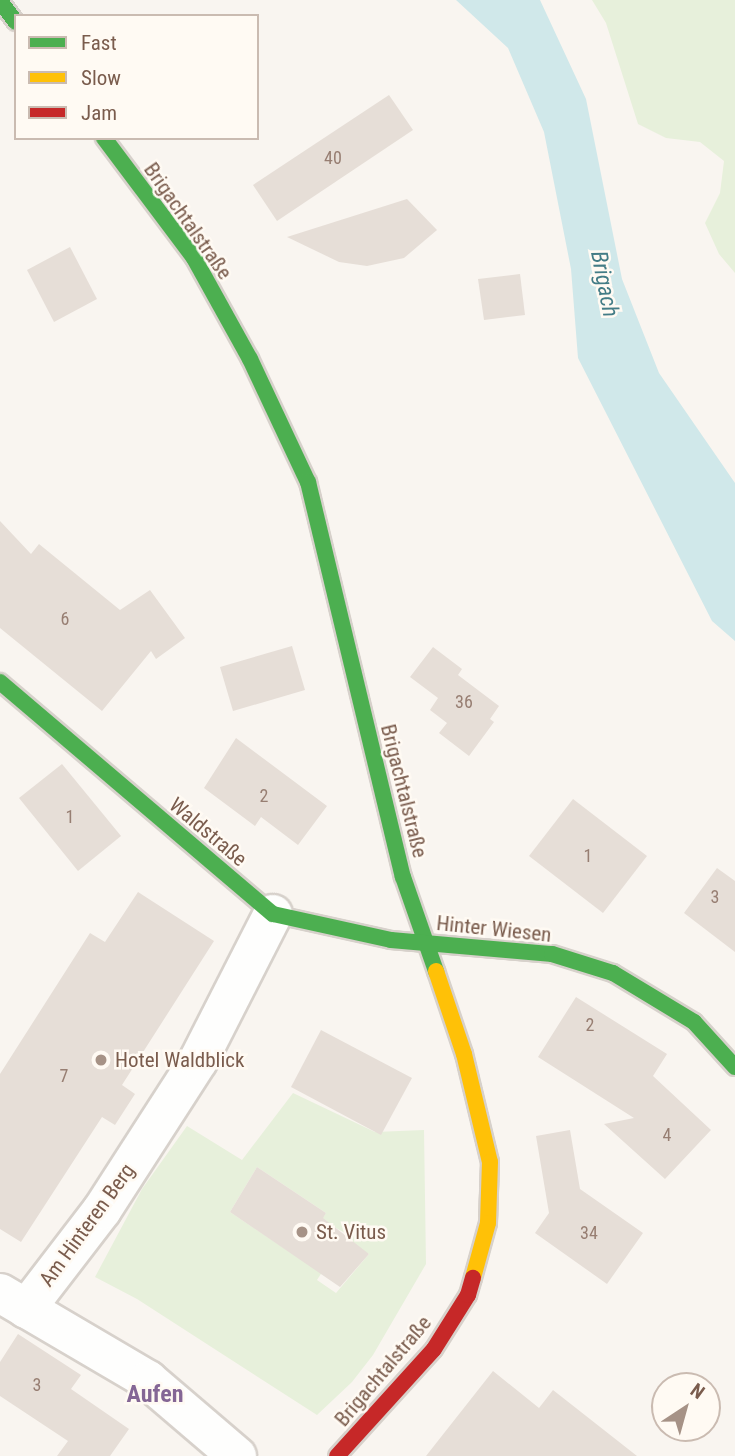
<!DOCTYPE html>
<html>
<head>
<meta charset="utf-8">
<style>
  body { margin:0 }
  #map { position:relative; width:735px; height:1456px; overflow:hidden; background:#f9f5f0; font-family:"Roboto Condensed",sans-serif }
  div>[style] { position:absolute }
  .green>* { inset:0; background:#e7f0db }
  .water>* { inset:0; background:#d0e8ea }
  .building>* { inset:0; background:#e6ded7 }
  .roads { filter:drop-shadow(2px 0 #d7d1cb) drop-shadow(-2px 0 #d7d1cb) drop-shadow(0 2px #d7d1cb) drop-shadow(0 -2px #d7d1cb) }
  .street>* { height:38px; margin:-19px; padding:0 19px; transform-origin:19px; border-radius:19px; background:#fefefd }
  .fast>* { height:16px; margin:-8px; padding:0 8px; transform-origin:8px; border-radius:8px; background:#4caf50 }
  .slow>* { height:16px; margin:-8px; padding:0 8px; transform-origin:8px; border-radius:8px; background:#ffc107 }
  .jam>* { height:16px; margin:-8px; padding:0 8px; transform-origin:8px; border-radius:8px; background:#c62828 }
  .dots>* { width:19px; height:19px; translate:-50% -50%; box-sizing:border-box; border:4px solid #fffaf3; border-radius:50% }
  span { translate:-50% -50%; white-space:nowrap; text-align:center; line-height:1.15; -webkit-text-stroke:5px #fffaf3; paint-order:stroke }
  .number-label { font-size:18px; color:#977e72 }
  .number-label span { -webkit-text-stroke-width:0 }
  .street-label { font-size:21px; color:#7a5c4d }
  .poi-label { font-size:21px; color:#7a5c4d }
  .left { translate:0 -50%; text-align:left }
  .water-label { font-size:23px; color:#437c86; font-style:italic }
  .quarter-label { font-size:24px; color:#846695; font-weight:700 }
  .legend { position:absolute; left:14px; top:14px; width:245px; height:126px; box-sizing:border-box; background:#fffaf3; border:2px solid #cabbb1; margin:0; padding:9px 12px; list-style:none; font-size:21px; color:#7a5c4d }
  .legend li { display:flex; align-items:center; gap:14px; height:35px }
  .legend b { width:35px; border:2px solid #cabbb1 }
  .north { position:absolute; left:651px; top:1372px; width:70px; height:70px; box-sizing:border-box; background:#fffaf3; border:2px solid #cabbb1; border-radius:50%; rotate:36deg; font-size:19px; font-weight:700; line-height:28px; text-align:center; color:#7a5c4d }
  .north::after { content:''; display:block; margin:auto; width:24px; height:32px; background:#a69286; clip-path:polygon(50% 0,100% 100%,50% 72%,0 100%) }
</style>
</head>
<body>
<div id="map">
  <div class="green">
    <i style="clip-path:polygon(592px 0,735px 0,735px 273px,719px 254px,705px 223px,720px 193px,724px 161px,700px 142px,666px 138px,638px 124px,606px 23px)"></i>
    <i style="clip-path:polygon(evenodd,293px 1093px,375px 1132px,424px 1130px,426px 1264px,373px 1355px,352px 1382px,317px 1415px,137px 1299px,95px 1277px,142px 1189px,187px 1126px,242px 1160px,293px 1093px,257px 1167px,326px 1213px,321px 1220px,349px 1235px,346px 1241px,369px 1254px,336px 1293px,317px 1280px,326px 1266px,297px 1257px,230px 1212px,257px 1167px)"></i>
  </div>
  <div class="water">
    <i style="clip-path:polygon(456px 0,540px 0,586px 99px,622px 279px,659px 373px,735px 483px,735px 641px,712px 621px,578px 358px,571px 269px,544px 132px,508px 48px)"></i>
  </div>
  <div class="building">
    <i style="clip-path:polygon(389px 95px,413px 130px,277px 221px,253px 185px)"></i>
    <i style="clip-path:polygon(407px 199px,437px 230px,404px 258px,367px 266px,339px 262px,287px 237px)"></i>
    <i style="clip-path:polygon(70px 247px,97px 299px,54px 322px,27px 270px)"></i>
    <i style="clip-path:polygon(520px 274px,525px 315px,484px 320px,478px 279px)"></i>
    <i style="clip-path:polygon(0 521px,31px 554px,39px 544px,120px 610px,150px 590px,185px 638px,156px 659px,151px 651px,102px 711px,0 628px)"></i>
    <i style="clip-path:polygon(292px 646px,305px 690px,233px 711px,220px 667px)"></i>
    <i style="clip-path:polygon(433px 647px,462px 669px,458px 675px,499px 706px,490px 719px,494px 722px,469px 756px,439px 733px,447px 723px,430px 710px,438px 698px,410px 677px)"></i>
    <i style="clip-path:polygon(236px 738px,327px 806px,298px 845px,261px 817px,255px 826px,204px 788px)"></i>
    <i style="clip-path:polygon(62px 764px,121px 836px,78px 871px,19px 798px)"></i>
    <i style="clip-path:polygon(573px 799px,647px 856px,603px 913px,529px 856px)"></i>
    <i style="clip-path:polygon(717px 868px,735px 881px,735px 952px,684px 913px)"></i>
    <i style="clip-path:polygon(138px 892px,214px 941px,122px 1085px,135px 1094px,115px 1125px,102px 1117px,21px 1242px,0 1229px,0 1074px,90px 933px,105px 942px)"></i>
    <i style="clip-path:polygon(576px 997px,667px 1054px,653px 1076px,711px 1130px,665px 1179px,604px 1124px,634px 1118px,538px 1057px)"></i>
    <i style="clip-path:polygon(321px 1030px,412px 1078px,381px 1135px,291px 1087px)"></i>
    <i style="clip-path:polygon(570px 1130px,580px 1189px,643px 1233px,607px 1284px,535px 1233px,549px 1213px,536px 1136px)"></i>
    <i style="clip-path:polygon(257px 1167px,326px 1213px,323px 1218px,369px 1254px,340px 1287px,230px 1212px)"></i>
    <i style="clip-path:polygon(18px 1334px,81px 1375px,71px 1389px,129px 1429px,110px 1456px,57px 1456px,68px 1441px,0 1396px,0 1362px)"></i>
    <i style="clip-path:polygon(493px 1371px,539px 1408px,553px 1390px,637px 1456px,426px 1456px)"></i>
  </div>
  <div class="roads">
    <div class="street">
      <i style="left:0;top:1293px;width:172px;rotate:30.4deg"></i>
      <i style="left:148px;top:1380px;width:117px;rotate:40.5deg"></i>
      <i style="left:26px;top:1309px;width:125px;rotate:-52.5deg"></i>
      <i style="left:102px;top:1210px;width:177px;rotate:-57.2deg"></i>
      <i style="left:198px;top:1061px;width:165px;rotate:-63deg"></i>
    </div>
    <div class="fast">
      <i style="left:0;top:1px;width:26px;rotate:53deg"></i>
      <i style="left:104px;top:138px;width:150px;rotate:53.1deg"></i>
      <i style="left:194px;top:258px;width:115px;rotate:61deg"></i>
      <i style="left:250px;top:359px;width:136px;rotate:64.8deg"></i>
      <i style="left:308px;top:482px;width:406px;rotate:76.5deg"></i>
      <i style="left:403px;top:877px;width:100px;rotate:70.7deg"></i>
      <i style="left:0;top:682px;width:358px;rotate:40.4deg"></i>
      <i style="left:273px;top:914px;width:121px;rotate:12.4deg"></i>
      <i style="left:391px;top:940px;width:162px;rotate:5deg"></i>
      <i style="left:552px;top:954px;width:64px;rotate:17.3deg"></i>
      <i style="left:613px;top:973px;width:95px;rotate:31.2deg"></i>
      <i style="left:694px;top:1022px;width:61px;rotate:47.7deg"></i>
    </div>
    <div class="slow">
      <i style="left:436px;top:971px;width:88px;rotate:71.4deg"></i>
      <i style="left:464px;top:1054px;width:111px;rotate:76.5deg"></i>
      <i style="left:490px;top:1162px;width:61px;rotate:91.9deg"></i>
      <i style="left:488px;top:1223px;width:57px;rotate:105.3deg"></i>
    </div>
    <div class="jam">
      <i style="left:337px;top:1456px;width:144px;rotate:-47.8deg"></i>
      <i style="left:434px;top:1349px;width:64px;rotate:-57.8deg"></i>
      <i style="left:468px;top:1295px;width:18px;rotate:-74deg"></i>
    </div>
  </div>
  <div class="dots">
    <i style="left:101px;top:1060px;background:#a69286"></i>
    <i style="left:302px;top:1232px;background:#a69286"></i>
  </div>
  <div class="number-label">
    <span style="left:333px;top:158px">40</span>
    <span style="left:65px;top:619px">6</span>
    <span style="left:464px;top:702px">36</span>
    <span style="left:264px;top:796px">2</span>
    <span style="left:70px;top:817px">1</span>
    <span style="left:588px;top:856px">1</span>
    <span style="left:715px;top:897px">3</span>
    <span style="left:590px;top:1025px">2</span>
    <span style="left:64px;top:1076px">7</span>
    <span style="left:667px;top:1135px">4</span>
    <span style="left:589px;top:1233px">34</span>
    <span style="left:37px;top:1385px">3</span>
  </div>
  <div class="street-label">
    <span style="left:188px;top:221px;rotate:55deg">Brigachtalstraße</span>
    <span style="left:404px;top:791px;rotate:76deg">Brigachtalstraße</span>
    <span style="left:208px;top:832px;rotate:40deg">Waldstraße</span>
    <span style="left:494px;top:929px;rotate:6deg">Hinter Wiesen</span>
    <span style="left:87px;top:1225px;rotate:-54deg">Am Hinteren Berg</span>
    <span style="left:383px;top:1371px;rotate:-50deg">Brigachtalstraße</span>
  </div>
  <div class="poi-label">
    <span class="left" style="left:115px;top:1060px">Hotel Waldblick</span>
    <span class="left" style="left:316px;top:1232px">St. Vitus</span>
  </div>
  <div class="water-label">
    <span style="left:604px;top:284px;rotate:79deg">Brigach</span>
  </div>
  <div class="quarter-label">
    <span style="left:155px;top:1395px">Aufen</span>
  </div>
  <ul class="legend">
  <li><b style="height:9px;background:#4caf50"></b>Fast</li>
  <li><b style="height:9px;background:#ffc107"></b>Slow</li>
  <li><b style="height:9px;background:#c62828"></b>Jam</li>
  </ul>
  <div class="north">N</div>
</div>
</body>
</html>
